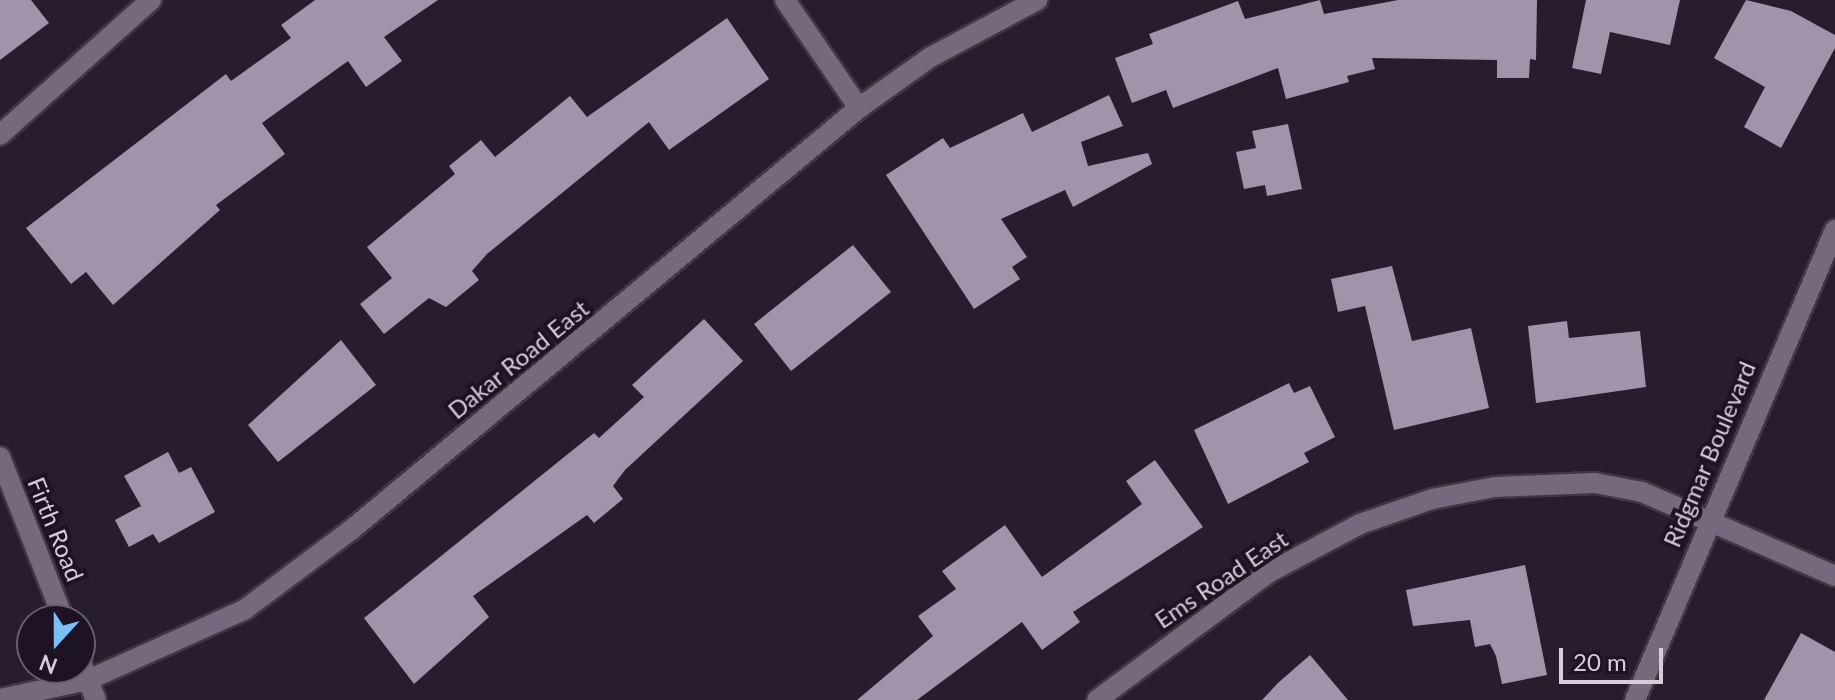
<!DOCTYPE html>
<html>
<head>
<meta charset="utf-8">
<style>
  body { margin:0 }
  #map { position:relative; width:1835px; height:700px; overflow:hidden; background:#281c2e; font-family:Lato,sans-serif }
  div>[style] { position:absolute }
  .building>* { inset:0; background:#a193aa }
  .roads { filter:drop-shadow(2px 0 #403645) drop-shadow(-2px 0 #403645) drop-shadow(0 2px #403645) drop-shadow(0 -2px #403645) }
  .street>* { height:20px; margin:-10px; padding:0 10px; transform-origin:10px; border-radius:10px; background:#76697e }
  .secondary>* { height:20px; margin:-10px; padding:0 10px; transform-origin:10px; border-radius:10px; background:#76697e }
  span { translate:-50% -50%; white-space:nowrap; text-align:center; line-height:1.15; -webkit-text-stroke:8px #1e1324; paint-order:stroke }
  .street-label { font-size:24px; color:#d5ceda }
  .north { position:absolute; left:16px; top:604px; width:80px; height:80px; box-sizing:border-box; background:#1e1324; border:2px solid #675e6d; border-radius:50%; rotate:201deg; font-size:22px; font-weight:700; line-height:32px; text-align:center; color:#d5ceda }
  .north::after { content:''; display:block; margin:auto; width:28px; height:36px; background:#79bff8; clip-path:polygon(50% 0,100% 100%,50% 72%,0 100%) }
  .scale { position:absolute; left:1559px; top:648px; width:104px; height:36px; box-sizing:border-box; border:4px solid #d5ceda; border-top:0; padding-left:10px; font-size:24px; line-height:28px; white-space:nowrap; color:#d5ceda; -webkit-text-stroke:6px #1e1324; paint-order:stroke }
</style>
</head>
<body>
<div id="map">
  <div class="building">
    <i style="clip-path:polygon(0 0,31px 0,49px 23px,0 60px)"></i>
    <i style="clip-path:polygon(315px 0,438px 0,384px 37px,402px 61px,366px 87px,348px 61px,262px 123px,285px 154px,216px 205px,220px 210px,113px 305px,86px 272px,71px 284px,26px 228px,226px 74px,231px 81px,291px 38px,281px 25px)"></i>
    <i style="clip-path:polygon(1320px 0,1324px 14px,1398px 0,1537px 0,1536px 60px,1530px 59px,1529px 78px,1497px 78px,1497px 60px,1372px 58px,1375px 69px,1347px 76px,1349px 82px,1286px 99px,1278px 68px,1173px 108px,1166px 90px,1132px 103px,1115px 58px,1153px 44px,1149px 34px,1238px 1px,1245px 19px)"></i>
    <i style="clip-path:polygon(1586px 0,1680px 0,1670px 45px,1610px 32px,1601px 74px,1572px 68px)"></i>
    <i style="clip-path:polygon(1746px 0,1791px 11px,1835px 35px,1835px 48px,1781px 148px,1744px 127px,1765px 87px,1714px 58px)"></i>
    <i style="clip-path:polygon(727px 18px,769px 79px,669px 150px,649px 122px,487px 254px,472px 271px,479px 280px,446px 307px,429px 298px,384px 334px,360px 304px,392px 278px,367px 247px,455px 174px,449px 166px,481px 140px,495px 157px,570px 96px,587px 117px)"></i>
    <i style="clip-path:polygon(1109px 95px,1123px 126px,1081px 142px,1088px 166px,1148px 153px,1152px 164px,1073px 207px,1065px 190px,1001px 219px,1027px 257px,1012px 267px,1020px 279px,974px 309px,886px 175px,943px 138px,950px 148px,1023px 113px,1032px 132px)"></i>
    <i style="clip-path:polygon(1288px 124px,1302px 189px,1267px 196px,1265px 185px,1244px 189px,1236px 152px,1256px 148px,1252px 131px)"></i>
    <i style="clip-path:polygon(853px 245px,891px 292px,791px 371px,754px 324px)"></i>
    <i style="clip-path:polygon(1392px 266px,1412px 341px,1471px 328px,1489px 408px,1394px 430px,1365px 306px,1338px 312px,1331px 279px)"></i>
    <i style="clip-path:polygon(704px 319px,743px 361px,625px 470px,613px 486px,623px 499px,594px 523px,587px 515px,473px 596px,489px 617px,414px 684px,364px 618px,594px 433px,599px 438px,644px 397px,632px 385px)"></i>
    <i style="clip-path:polygon(1567px 321px,1569px 338px,1640px 331px,1646px 387px,1536px 403px,1528px 326px)"></i>
    <i style="clip-path:polygon(341px 340px,376px 385px,278px 462px,248px 425px)"></i>
    <i style="clip-path:polygon(1289px 383px,1294px 393px,1310px 386px,1335px 437px,1304px 453px,1309px 462px,1228px 504px,1194px 430px)"></i>
    <i style="clip-path:polygon(168px 452px,179px 473px,191px 467px,215px 512px,159px 543px,153px 534px,129px 547px,115px 520px,141px 506px,124px 476px)"></i>
    <i style="clip-path:polygon(1155px 460px,1203px 527px,1073px 612px,1080px 622px,1042px 650px,1022px 622px,917px 700px,857px 700px,933px 636px,918px 616px,956px 589px,942px 571px,1005px 525px,1042px 577px,1142px 504px,1126px 481px)"></i>
    <i style="clip-path:polygon(1525px 565px,1547px 675px,1502px 684px,1496px 656px,1490px 644px,1475px 647px,1470px 620px,1413px 626px,1406px 590px)"></i>
    <i style="clip-path:polygon(1801px 633px,1835px 652px,1835px 700px,1764px 700px)"></i>
    <i style="clip-path:polygon(1310px 655px,1348px 700px,1262px 700px,1278px 683px)"></i>
  </div>
  <div class="roads">
    <div class="street">
      <i style="left:785px;top:0;width:131px;rotate:55.6deg"></i>
      <i style="left:0;top:135px;width:203px;rotate:-41.8deg"></i>
      <i style="left:0;top:457px;width:175px;rotate:68.6deg"></i>
      <i style="left:80px;top:660px;width:43px;rotate:68.2deg"></i>
      <i style="left:0;top:699px;width:90px;rotate:-12.2deg"></i>
      <i style="left:88px;top:680px;width:171px;rotate:-24.2deg"></i>
      <i style="left:244px;top:610px;width:134px;rotate:-36.8deg"></i>
      <i style="left:351px;top:530px;width:660px;rotate:-39.72deg"></i>
      <i style="left:859px;top:108px;width:86px;rotate:-35.5deg"></i>
      <i style="left:929px;top:58px;width:123px;rotate:-28.2deg"></i>
      <i style="left:1097px;top:700px;width:213px;rotate:-36.6deg"></i>
      <i style="left:1268px;top:573px;width:104px;rotate:-28deg"></i>
      <i style="left:1360px;top:524px;width:76px;rotate:-19.1deg"></i>
      <i style="left:1432px;top:499px;width:64px;rotate:-10.8deg"></i>
      <i style="left:1495px;top:487px;width:100px;rotate:-2.3deg"></i>
      <i style="left:1595px;top:483px;width:48px;rotate:10.8deg"></i>
      <i style="left:1642px;top:492px;width:210px;rotate:23.5deg"></i>
    </div>
    <div class="secondary">
      <i style="left:1635px;top:700px;width:511px;rotate:-66.95deg"></i>
    </div>
  </div>
  <div class="street-label">
    <span style="left:518px;top:359px;rotate:-39deg">Dakar Road East</span>
    <span style="left:1709px;top:454px;rotate:-67deg">Ridgmar Boulevard</span>
    <span style="left:56px;top:529px;rotate:68deg">Firth Road</span>
    <span style="left:1221px;top:579px;rotate:-34deg">Ems Road East</span>
  </div>
  <div class="north">N</div>
  <div class="scale">20 m</div>
</div>
</body>
</html>
